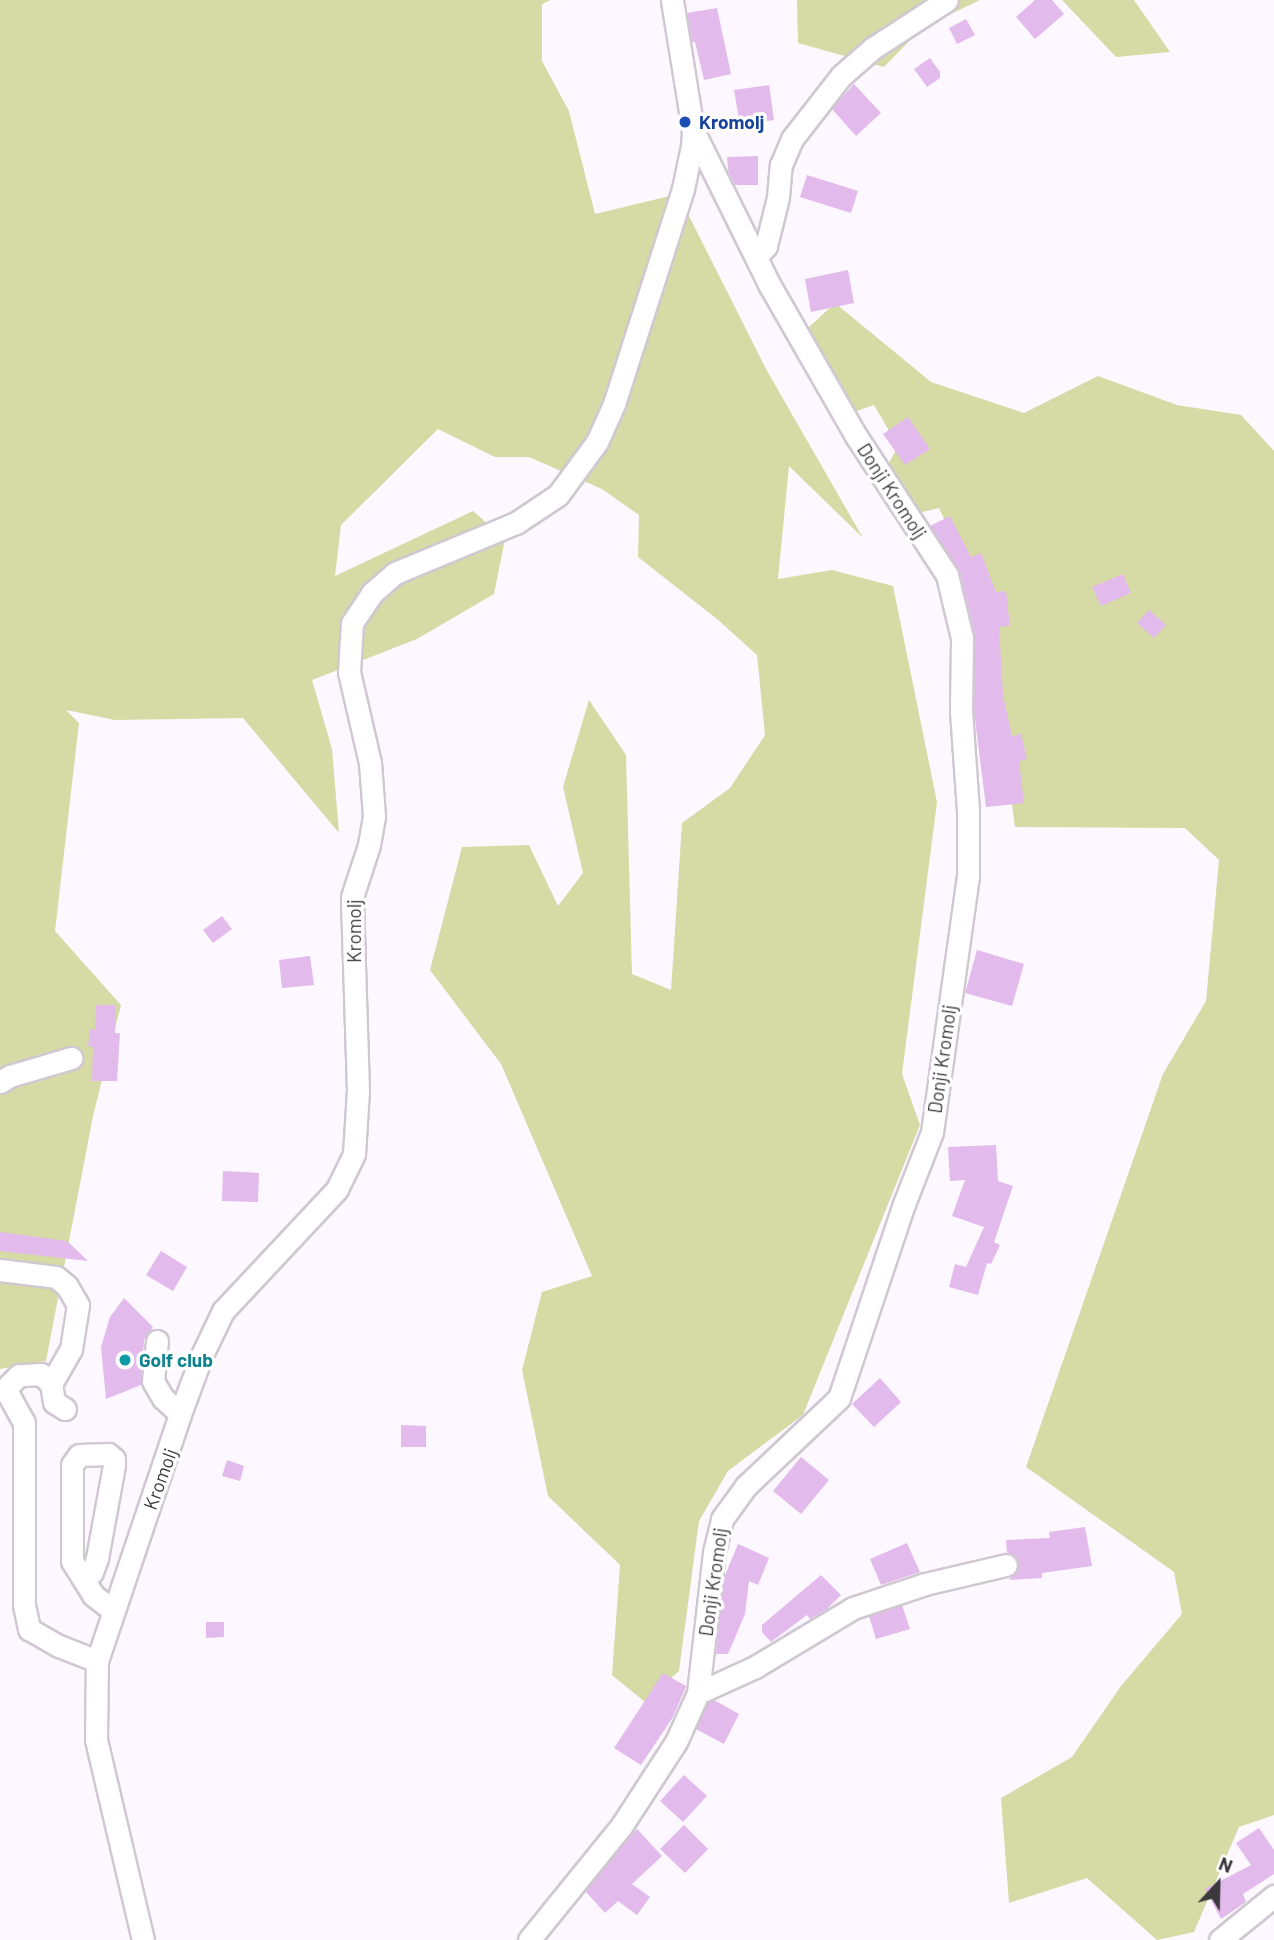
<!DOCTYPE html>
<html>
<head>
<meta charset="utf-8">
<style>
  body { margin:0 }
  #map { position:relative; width:1274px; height:1940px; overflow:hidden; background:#fdf7ff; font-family:Barlow,sans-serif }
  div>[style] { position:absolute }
  .green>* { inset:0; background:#d6dba5 }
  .building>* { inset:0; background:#e2baec }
  .roads { filter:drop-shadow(2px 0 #d0c8d1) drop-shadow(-2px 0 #d0c8d1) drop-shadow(0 2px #d0c8d1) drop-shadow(0 -2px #d0c8d1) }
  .minor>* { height:21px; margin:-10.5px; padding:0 10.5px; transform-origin:10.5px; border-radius:10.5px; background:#fff }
  .dots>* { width:19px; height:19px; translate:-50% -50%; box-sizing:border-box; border:4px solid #fff; border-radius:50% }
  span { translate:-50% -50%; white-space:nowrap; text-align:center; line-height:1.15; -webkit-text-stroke:7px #fff; paint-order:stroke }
  .transit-label { font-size:19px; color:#164399; font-weight:700 }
  .left { translate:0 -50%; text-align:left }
  .street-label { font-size:19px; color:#3c393d }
  .culture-label { font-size:19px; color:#0d838f; font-weight:700 }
  .north { position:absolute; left:1183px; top:1849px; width:70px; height:70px; -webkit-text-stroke:5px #fff; paint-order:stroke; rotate:22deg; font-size:19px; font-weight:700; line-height:28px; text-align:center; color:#3c393d }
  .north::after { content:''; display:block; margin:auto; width:24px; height:32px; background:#3c393d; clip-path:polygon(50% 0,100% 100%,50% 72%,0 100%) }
</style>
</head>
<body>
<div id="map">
  <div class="green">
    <i style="clip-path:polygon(0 0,551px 0,542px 4px,542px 61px,569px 111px,595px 214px,678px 194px,766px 369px,863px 538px,789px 466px,778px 579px,832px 570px,893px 586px,937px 802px,902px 1074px,920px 1125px,803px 1415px,728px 1471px,699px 1521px,679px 1671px,645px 1702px,612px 1675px,620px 1565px,548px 1496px,522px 1370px,542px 1292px,592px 1276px,501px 1064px,430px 970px,462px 847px,529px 845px,558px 906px,583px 873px,563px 787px,589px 700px,626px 755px,632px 974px,671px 990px,682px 823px,730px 788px,765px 735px,757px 655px,717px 619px,638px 557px,639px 515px,602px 489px,529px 457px,495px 457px,438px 429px,341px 525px,335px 576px,473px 511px,505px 539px,494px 594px,417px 639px,312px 680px,332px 749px,339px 833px,243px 718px,115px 720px,66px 710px,79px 723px,55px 931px,121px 1005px,93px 1116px,46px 1361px,0 1369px)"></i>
    <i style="clip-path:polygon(797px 0,980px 0,922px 28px,884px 67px,798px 43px)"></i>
    <i style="clip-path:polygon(1062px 0,1134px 0,1170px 52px,1116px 57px)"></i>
    <i style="clip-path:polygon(835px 303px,931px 382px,1024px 413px,1098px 376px,1177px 405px,1241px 415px,1274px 451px,1274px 1815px,1239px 1827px,1194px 1932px,1157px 1940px,1087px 1878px,1009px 1903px,1001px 1798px,1072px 1757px,1121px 1686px,1182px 1614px,1174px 1572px,1026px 1467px,1163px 1074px,1206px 1001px,1219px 860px,1185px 828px,1015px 827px,1000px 715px,992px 621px,939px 508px,898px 518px,879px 481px,898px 446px,874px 405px,842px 416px,796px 339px)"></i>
  </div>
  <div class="building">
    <i style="clip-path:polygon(1035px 0,1052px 0,1064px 14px,1035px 39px,1016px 17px)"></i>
    <i style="clip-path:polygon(717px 8px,731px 74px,704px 80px,695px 42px,692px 42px,687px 13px)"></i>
    <i style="clip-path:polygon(966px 19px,975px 35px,957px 44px,949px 28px)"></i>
    <i style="clip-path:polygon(930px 58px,940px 72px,940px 78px,927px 87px,914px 69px)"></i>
    <i style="clip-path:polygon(854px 84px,881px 113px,856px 136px,832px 109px)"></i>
    <i style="clip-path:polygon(769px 85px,774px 120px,740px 125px,734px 90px)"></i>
    <i style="clip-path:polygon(758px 156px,758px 185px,735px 185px,728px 170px,727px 157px)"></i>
    <i style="clip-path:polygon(807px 175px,858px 191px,851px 213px,800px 197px)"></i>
    <i style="clip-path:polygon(848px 270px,854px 303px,811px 312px,805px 279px)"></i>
    <i style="clip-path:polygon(908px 417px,930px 449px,905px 465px,883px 434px)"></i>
    <i style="clip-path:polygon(950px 516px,971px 557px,981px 553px,996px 592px,1006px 591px,1010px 626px,999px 627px,1003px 695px,1012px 736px,1021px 734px,1027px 759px,1019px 761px,1024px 803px,986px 807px,974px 712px,975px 635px,960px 572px,930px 526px)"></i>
    <i style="clip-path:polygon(1123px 574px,1131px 593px,1101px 606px,1092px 587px)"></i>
    <i style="clip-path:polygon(1149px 610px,1166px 625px,1154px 638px,1137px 623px)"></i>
    <i style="clip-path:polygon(222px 916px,232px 929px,213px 943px,203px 930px)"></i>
    <i style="clip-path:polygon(977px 950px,1024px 964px,1012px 1006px,965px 993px)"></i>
    <i style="clip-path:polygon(310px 956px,314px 985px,282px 988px,279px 960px)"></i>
    <i style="clip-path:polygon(96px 1005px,116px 1005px,115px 1033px,120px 1033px,117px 1081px,92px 1081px,93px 1047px,88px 1046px,90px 1029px,95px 1030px)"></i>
    <i style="clip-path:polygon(996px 1145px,998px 1181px,1013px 1186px,994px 1242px,1000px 1245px,991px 1264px,987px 1263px,978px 1295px,949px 1287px,955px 1264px,966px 1267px,984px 1227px,952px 1216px,965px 1180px,950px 1181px,948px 1147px)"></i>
    <i style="clip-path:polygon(223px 1171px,259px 1173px,258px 1202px,222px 1201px)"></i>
    <i style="clip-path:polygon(0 1232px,67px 1241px,88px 1261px,0 1251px)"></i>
    <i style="clip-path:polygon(161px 1251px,187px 1267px,173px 1291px,146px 1275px)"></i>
    <i style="clip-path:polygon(124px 1298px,153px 1327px,144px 1340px,141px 1385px,106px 1399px,101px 1347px,110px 1317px)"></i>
    <i style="clip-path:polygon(880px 1378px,901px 1402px,874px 1427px,852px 1404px)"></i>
    <i style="clip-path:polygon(401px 1425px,426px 1426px,426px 1447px,401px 1447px)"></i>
    <i style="clip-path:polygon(801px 1457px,829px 1480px,801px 1514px,773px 1491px)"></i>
    <i style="clip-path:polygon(227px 1460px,244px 1466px,240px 1481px,222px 1476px)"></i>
    <i style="clip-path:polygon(1085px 1527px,1092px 1566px,1042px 1573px,1042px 1578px,1009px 1580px,1018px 1569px,1019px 1563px,1015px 1556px,1007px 1552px,1006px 1540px,1050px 1538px,1049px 1532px)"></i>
    <i style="clip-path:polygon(907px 1543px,920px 1572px,881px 1585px,870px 1559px)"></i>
    <i style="clip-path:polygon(738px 1544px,769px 1558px,758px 1585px,749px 1581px,745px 1614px,728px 1654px,716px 1654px,724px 1578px)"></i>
    <i style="clip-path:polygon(821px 1575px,841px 1595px,827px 1609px,810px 1619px,807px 1615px,771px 1642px,762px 1632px,762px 1625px)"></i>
    <i style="clip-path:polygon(902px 1605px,910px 1629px,876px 1639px,869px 1616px)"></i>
    <i style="clip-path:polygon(206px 1622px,224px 1622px,224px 1637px,206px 1638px)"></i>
    <i style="clip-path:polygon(663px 1673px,686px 1686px,685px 1689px,673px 1717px,641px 1765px,614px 1748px)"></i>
    <i style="clip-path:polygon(714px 1700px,739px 1714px,724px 1744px,696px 1729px,708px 1703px)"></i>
    <i style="clip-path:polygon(684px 1775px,707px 1796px,683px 1822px,660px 1801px)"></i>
    <i style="clip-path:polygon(684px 1825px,708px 1849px,685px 1873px,660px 1849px)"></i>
    <i style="clip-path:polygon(1259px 1828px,1274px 1850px,1274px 1874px,1243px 1894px,1246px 1902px,1221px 1919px,1205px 1889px,1251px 1865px,1236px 1843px)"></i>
    <i style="clip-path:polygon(637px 1829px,662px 1856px,632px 1884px,650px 1897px,637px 1915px,618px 1901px,605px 1913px,585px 1891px)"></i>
  </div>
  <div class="roads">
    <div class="minor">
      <i style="left:756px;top:257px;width:15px;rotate:-48deg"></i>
      <i style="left:766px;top:246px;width:50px;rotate:-76.2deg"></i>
      <i style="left:778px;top:197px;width:32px;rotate:-85deg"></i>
      <i style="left:781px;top:165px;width:28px;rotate:-67deg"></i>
      <i style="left:792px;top:139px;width:80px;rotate:-52.1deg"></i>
      <i style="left:841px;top:76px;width:43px;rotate:-41.2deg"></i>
      <i style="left:873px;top:48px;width:88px;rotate:-33deg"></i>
      <i style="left:0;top:1082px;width:12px;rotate:-31deg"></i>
      <i style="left:10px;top:1076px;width:64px;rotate:-16.4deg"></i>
      <i style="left:0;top:1270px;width:56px;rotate:7.1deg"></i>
      <i style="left:56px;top:1277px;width:14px;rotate:39deg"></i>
      <i style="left:67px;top:1286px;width:22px;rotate:60deg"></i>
      <i style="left:78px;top:1305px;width:45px;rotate:99deg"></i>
      <i style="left:71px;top:1349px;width:40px;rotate:119.7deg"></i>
      <i style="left:157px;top:1341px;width:40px;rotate:95.7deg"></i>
      <i style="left:153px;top:1381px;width:20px;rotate:60deg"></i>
      <i style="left:163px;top:1398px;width:23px;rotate:43deg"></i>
      <i style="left:65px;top:1409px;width:13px;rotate:-148deg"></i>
      <i style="left:54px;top:1402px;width:18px;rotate:-99deg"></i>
      <i style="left:51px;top:1384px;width:14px;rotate:-135deg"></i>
      <i style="left:41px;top:1374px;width:22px;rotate:177deg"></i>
      <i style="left:19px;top:1375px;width:14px;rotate:135deg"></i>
      <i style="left:9px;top:1385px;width:7px;rotate:106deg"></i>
      <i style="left:7px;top:1392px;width:35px;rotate:61deg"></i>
      <i style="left:24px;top:1423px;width:182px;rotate:90deg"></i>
      <i style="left:24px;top:1605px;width:25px;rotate:78deg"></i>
      <i style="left:29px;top:1629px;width:34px;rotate:30deg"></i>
      <i style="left:59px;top:1646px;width:41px;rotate:21.5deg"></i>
      <i style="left:82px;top:1577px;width:11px;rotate:-27deg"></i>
      <i style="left:92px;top:1572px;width:15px;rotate:-70deg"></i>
      <i style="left:97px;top:1558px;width:95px;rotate:-79.6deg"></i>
      <i style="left:114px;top:1465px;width:6px;rotate:-90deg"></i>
      <i style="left:114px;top:1459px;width:8px;rotate:-140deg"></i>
      <i style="left:108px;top:1454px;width:29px;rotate:178deg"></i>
      <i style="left:79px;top:1455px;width:12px;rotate:125deg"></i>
      <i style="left:72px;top:1465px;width:96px;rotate:90deg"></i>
      <i style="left:72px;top:1561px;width:40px;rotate:58deg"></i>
      <i style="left:93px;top:1595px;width:24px;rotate:38deg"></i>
      <i style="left:698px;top:1693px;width:63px;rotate:-24.5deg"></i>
      <i style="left:755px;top:1667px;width:114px;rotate:-31deg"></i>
      <i style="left:853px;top:1608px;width:76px;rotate:-18.4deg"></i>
      <i style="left:925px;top:1584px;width:83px;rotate:-13.2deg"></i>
      <i style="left:143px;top:1940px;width:206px;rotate:-103.2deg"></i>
      <i style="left:96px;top:1739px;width:78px;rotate:-89.3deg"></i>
      <i style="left:97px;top:1661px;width:261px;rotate:-71.4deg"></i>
      <i style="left:180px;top:1414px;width:63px;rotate:-69.6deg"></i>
      <i style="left:202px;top:1355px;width:49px;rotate:-64.5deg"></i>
      <i style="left:223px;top:1311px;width:167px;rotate:-46.9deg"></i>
      <i style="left:337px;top:1189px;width:39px;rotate:-64deg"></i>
      <i style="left:354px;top:1154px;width:63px;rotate:-86.4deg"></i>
      <i style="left:358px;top:1091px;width:194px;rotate:-91.8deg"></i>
      <i style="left:352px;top:897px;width:55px;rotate:-71.9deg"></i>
      <i style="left:369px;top:845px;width:29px;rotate:-80deg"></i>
      <i style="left:374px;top:816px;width:53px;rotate:-94.3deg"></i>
      <i style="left:370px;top:763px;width:93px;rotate:-103deg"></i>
      <i style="left:349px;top:672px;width:49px;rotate:-86.5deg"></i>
      <i style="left:352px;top:623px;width:36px;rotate:-56deg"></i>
      <i style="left:372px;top:593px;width:30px;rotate:-41deg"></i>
      <i style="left:395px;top:573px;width:131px;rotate:-22.5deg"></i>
      <i style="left:516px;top:523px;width:50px;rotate:-33.7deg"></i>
      <i style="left:558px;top:495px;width:66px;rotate:-53.7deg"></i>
      <i style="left:597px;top:442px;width:42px;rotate:-65.9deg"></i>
      <i style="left:614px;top:404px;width:226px;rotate:-72.2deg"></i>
      <i style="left:683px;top:189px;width:44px;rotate:-78.2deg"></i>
      <i style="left:692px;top:146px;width:16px;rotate:-86deg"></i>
      <i style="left:693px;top:130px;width:132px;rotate:-99.2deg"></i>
      <i style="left:529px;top:1940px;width:148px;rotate:-51deg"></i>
      <i style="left:622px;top:1825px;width:99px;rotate:-57deg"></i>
      <i style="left:676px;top:1742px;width:54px;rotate:-65.8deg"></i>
      <i style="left:698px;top:1693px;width:142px;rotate:-83.5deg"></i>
      <i style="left:714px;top:1552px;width:34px;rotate:-76deg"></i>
      <i style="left:722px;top:1519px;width:41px;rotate:-54deg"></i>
      <i style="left:746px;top:1486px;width:128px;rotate:-43.4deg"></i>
      <i style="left:839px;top:1398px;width:205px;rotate:-71.5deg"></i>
      <i style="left:904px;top:1204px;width:77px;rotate:-68.7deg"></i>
      <i style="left:932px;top:1132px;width:258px;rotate:-82deg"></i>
      <i style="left:968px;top:877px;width:66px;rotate:-90deg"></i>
      <i style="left:968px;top:811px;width:99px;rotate:-94deg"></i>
      <i style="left:961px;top:712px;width:74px;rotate:-89.2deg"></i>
      <i style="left:962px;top:638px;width:65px;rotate:-103.4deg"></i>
      <i style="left:947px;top:575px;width:166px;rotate:-123.2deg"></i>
      <i style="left:856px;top:436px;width:173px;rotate:-119.8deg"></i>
      <i style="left:770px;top:286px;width:174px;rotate:-116.3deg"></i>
      <i style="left:1220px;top:1940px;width:70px;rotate:-39.2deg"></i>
    </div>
  </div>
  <div class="dots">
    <i style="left:685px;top:122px;background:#1a4fb4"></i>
    <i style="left:125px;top:1360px;background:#0f9aa8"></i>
  </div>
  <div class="transit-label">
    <span class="left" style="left:699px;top:122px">Kromolj</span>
  </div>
  <div class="street-label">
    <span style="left:892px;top:491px;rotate:57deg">Donji Kromolj</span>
    <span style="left:354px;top:931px;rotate:-90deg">Kromolj</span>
    <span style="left:942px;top:1059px;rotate:-82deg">Donji Kromolj</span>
    <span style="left:160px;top:1479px;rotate:-70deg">Kromolj</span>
    <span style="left:713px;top:1582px;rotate:-82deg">Donji Kromolj</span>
  </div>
  <div class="culture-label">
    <span class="left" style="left:139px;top:1360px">Golf club</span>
  </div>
  <div class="north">N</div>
</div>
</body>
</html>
